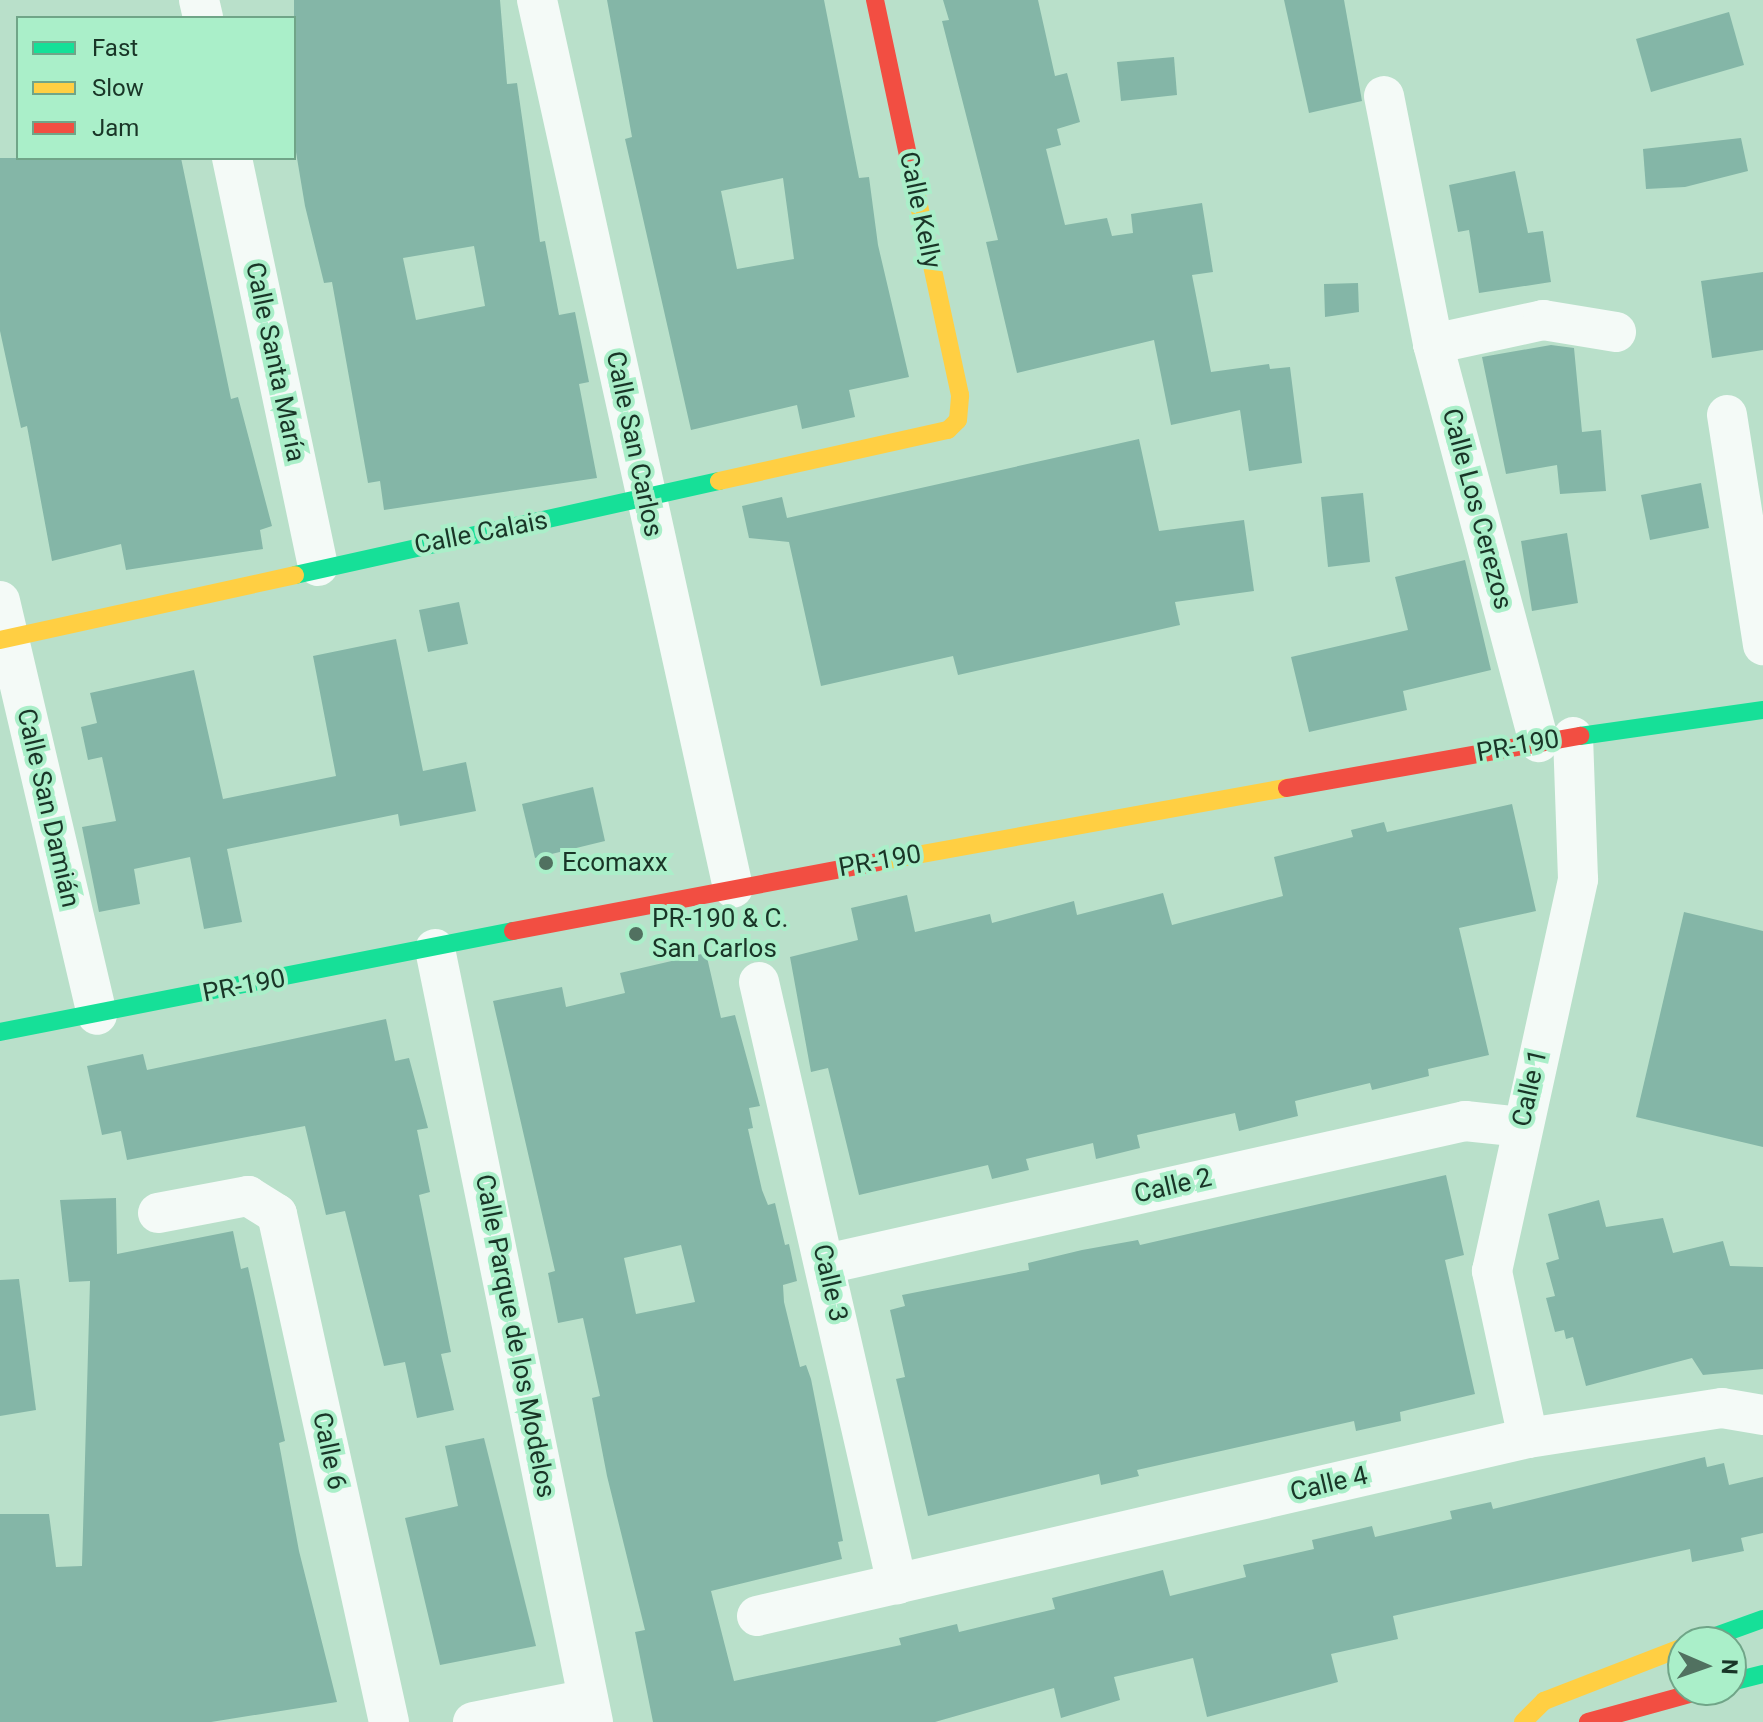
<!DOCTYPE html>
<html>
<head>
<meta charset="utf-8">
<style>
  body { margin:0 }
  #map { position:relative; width:1763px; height:1722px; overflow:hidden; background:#b9e0ca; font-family:Roboto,sans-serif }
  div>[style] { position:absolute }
  .building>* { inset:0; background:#84b6a7 }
  .street>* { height:40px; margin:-20px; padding:0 20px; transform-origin:20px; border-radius:20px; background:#f4faf7 }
  .fast>* { height:18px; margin:-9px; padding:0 9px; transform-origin:9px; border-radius:9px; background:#16e098 }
  .slow>* { height:18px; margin:-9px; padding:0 9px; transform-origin:9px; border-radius:9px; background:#ffcf43 }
  .jam>* { height:18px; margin:-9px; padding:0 9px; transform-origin:9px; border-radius:9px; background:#f24e42 }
  .dots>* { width:22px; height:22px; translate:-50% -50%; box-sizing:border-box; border:4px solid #aaefc9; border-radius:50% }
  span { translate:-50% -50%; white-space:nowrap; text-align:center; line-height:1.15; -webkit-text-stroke:8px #aaefc9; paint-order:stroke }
  .street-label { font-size:26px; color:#193527 }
  .poi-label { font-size:26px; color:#193527 }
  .left { translate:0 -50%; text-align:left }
  .legend { position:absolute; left:16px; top:16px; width:280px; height:144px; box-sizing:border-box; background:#aaefc9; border:2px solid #70a588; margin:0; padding:10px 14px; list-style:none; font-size:24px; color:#193527 }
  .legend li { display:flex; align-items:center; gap:16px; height:40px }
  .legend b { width:40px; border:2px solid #70a588 }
  .north { position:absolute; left:1667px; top:1626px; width:80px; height:80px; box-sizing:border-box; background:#aaefc9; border:2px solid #70a588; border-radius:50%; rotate:92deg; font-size:22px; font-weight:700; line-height:32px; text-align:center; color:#193527 }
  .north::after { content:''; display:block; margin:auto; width:28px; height:36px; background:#517160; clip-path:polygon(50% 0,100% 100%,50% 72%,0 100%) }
</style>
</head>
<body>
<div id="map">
  <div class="building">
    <i style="clip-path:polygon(evenodd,294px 0,500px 0,507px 84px,517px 83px,540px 242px,545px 241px,559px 315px,575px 312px,589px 382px,579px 384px,597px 478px,384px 510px,380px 481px,368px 483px,332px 282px,324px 283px,305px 206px,294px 140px,294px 0,474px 246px,485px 306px,416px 320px,403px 258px,474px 246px)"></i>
    <i style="clip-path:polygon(evenodd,607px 0,824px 0,859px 178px,869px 177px,878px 245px,909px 377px,849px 390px,855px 417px,802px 429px,797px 405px,691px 430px,625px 139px,632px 137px,607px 0,783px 178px,794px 259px,737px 269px,721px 191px,783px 178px)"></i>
    <i style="clip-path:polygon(943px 0,1038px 0,1055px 76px,1067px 73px,1080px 122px,1057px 129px,1061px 145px,1046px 149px,1065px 225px,1107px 218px,1112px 236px,1133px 233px,1131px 214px,1202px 203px,1213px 272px,1192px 275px,1211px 372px,1269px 364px,1270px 369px,1290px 367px,1302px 463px,1249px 471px,1240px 410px,1171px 425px,1154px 340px,1017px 373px,986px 242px,998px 240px,942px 21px,949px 20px)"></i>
    <i style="clip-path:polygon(1284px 0,1344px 0,1362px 101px,1309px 113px)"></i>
    <i style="clip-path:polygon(1729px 12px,1744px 65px,1651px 92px,1636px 39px)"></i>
    <i style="clip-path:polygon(1174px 57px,1177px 95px,1121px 101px,1117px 62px)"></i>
    <i style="clip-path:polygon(1741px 138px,1748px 171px,1685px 187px,1646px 189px,1643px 149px)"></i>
    <i style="clip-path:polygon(0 158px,181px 158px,231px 399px,238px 397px,272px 526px,260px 530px,263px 549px,126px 570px,121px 544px,52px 561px,27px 426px,21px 428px,0 331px)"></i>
    <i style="clip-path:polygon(1515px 171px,1528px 233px,1543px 231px,1551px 282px,1479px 293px,1469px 230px,1458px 232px,1449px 185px)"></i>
    <i style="clip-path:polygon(1763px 272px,1763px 350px,1712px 358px,1701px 281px)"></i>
    <i style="clip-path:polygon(1358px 283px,1359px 312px,1325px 317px,1324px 284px)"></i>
    <i style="clip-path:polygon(1551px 345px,1574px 348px,1582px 432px,1601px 430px,1606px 491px,1560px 494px,1557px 465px,1506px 474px,1482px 357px)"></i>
    <i style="clip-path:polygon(1139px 439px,1159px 531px,1244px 520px,1254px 591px,1175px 602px,1180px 625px,958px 675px,953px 656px,821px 686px,789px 542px,749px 538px,742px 506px,782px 497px,787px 518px)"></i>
    <i style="clip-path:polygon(1701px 483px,1709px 528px,1650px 540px,1641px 495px)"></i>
    <i style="clip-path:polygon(1363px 493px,1370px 562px,1328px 567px,1321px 497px)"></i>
    <i style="clip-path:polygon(1567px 533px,1578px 603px,1532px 611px,1521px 541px)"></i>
    <i style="clip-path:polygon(1465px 560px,1491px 670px,1403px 691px,1407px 710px,1309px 732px,1291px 657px,1408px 630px,1395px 577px)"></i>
    <i style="clip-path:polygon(459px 602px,468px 644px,428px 652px,419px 610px)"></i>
    <i style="clip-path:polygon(396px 639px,423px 771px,466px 762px,476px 811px,400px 826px,398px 814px,227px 849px,242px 922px,204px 929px,190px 857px,134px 869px,140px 904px,99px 912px,82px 827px,116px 821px,102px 757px,88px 760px,81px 727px,97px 723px,90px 693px,194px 670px,223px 799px,336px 776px,313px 656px)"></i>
    <i style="clip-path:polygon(593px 787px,605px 841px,535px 858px,522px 804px)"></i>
    <i style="clip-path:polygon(1512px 804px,1536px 911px,1459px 928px,1489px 1055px,1428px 1069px,1429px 1076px,1372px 1090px,1370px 1083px,1295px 1101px,1298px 1116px,1239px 1131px,1235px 1113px,1137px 1135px,1140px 1148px,1096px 1159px,1093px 1143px,1026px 1159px,1029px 1170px,992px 1179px,988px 1165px,859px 1195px,828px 1068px,811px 1072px,790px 957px,858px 940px,851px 908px,907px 895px,915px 932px,990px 914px,992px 923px,1074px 901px,1077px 915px,1163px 893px,1172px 925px,1283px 896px,1274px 857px,1353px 837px,1351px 830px,1384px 822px,1387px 832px)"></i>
    <i style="clip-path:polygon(1684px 912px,1763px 931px,1763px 1147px,1636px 1117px)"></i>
    <i style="clip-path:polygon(evenodd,706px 953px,721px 1018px,735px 1015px,760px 1106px,749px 1108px,753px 1128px,748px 1129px,762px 1190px,768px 1205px,775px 1203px,785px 1245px,789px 1244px,797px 1281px,783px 1285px,784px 1302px,800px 1367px,806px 1365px,811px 1379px,843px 1541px,838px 1542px,842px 1559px,711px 1591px,734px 1681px,901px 1645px,899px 1638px,957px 1624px,959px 1632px,1055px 1609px,1052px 1598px,1163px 1570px,1170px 1596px,1246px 1577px,1243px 1565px,1314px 1549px,1312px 1540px,1372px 1526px,1375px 1537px,1452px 1519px,1450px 1511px,1491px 1502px,1493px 1509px,1705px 1457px,1707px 1467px,1724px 1463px,1729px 1485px,1763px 1477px,1763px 1533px,1741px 1538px,1744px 1551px,1692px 1562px,1690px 1549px,1393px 1616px,1398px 1639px,1331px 1654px,1338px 1682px,1207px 1717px,1193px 1658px,1114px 1677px,1120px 1700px,1061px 1718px,1054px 1688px,935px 1722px,653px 1722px,635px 1632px,645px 1630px,607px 1476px,592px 1398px,600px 1396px,583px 1318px,558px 1323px,548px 1273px,555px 1271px,493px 1001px,562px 987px,566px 1007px,625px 993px,620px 973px,706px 953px,681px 1245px,695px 1302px,636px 1314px,624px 1258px,681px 1245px)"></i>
    <i style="clip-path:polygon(386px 1019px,395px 1061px,409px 1058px,428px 1128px,417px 1130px,430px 1192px,419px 1195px,451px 1352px,441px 1354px,454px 1410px,417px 1418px,405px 1362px,384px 1366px,345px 1211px,326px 1215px,305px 1126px,127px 1160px,121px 1131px,102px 1135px,87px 1066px,143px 1054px,147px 1070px)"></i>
    <i style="clip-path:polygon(1446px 1175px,1464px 1255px,1445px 1260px,1475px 1394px,1412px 1409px,1400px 1412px,1401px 1421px,1356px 1431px,1354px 1421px,1137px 1470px,1139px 1476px,1101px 1485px,1099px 1474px,928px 1516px,896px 1379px,905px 1377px,890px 1310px,905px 1306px,902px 1295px,1029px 1270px,1028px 1263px,1082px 1250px,1138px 1240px,1140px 1245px)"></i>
    <i style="clip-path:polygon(116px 1198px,117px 1254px,233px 1231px,241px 1269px,248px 1267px,254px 1294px,285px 1441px,279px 1443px,299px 1551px,337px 1702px,211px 1722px,0 1722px,0 1514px,49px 1514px,56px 1567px,82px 1566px,90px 1281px,69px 1282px,60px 1200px)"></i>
    <i style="clip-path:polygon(1599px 1200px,1606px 1227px,1663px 1218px,1673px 1253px,1723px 1241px,1730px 1266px,1763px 1267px,1763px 1369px,1703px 1375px,1692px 1358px,1586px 1386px,1573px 1337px,1566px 1339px,1564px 1330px,1555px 1332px,1546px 1298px,1555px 1296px,1546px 1263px,1559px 1259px,1548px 1214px)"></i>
    <i style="clip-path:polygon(19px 1279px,36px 1410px,0 1416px,0 1280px)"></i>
    <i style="clip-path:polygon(484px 1438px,536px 1646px,440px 1665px,405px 1518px,458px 1506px,445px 1446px)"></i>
  </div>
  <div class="street">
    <i style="left:199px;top:0;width:18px;rotate:77deg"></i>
    <i style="left:537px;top:0;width:909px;rotate:77.55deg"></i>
    <i style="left:1384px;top:96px;width:253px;rotate:78.8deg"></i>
    <i style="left:1433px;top:344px;width:412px;rotate:75.1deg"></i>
    <i style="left:232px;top:158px;width:417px;rotate:78.1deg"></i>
    <i style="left:1433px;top:344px;width:113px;rotate:-12.3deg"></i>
    <i style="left:1543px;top:320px;width:74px;rotate:9.3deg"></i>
    <i style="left:1727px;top:415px;width:233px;rotate:81.1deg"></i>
    <i style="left:0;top:601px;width:425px;rotate:76.8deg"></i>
    <i style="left:435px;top:949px;width:789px;rotate:78.45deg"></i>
    <i style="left:759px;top:982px;width:618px;rotate:77.09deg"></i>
    <i style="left:158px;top:1213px;width:92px;rotate:-10.7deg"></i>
    <i style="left:248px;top:1196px;width:34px;rotate:32deg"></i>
    <i style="left:277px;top:1214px;width:520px;rotate:77.57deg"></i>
    <i style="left:826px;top:1264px;width:655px;rotate:-12.61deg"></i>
    <i style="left:1465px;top:1121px;width:56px;rotate:6.1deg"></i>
    <i style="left:1528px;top:1438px;width:171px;rotate:-102.2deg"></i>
    <i style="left:1492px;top:1271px;width:401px;rotate:-77.6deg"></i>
    <i style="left:1578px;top:879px;width:142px;rotate:-92deg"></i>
    <i style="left:757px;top:1616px;width:791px;rotate:-13deg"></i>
    <i style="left:1528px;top:1438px;width:196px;rotate:-8.8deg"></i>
    <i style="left:1722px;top:1408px;width:42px;rotate:9.7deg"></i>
    <i style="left:473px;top:1722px;width:117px;rotate:-11.3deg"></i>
  </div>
  <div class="fast">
    <i style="left:295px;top:575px;width:434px;rotate:-12.5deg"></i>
    <i style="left:1580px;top:736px;width:185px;rotate:-8.1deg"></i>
    <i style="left:0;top:1032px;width:523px;rotate:-11.14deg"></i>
    <i style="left:1699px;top:1642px;width:68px;rotate:-19.8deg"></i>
    <i style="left:1731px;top:1682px;width:33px;rotate:-14deg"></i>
  </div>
  <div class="slow">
    <i style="left:719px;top:481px;width:235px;rotate:-12.6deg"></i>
    <i style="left:948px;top:430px;width:14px;rotate:-45deg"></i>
    <i style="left:958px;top:420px;width:25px;rotate:-85deg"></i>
    <i style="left:960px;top:395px;width:246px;rotate:-102.2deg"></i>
    <i style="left:0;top:640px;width:302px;rotate:-12.4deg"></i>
    <i style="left:878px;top:862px;width:416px;rotate:-10.3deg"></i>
    <i style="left:1523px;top:1722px;width:30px;rotate:-45deg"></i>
    <i style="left:1544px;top:1701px;width:149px;rotate:-21.2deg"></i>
  </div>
  <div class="jam">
    <i style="left:875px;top:0;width:158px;rotate:78deg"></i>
    <i style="left:1287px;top:788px;width:298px;rotate:-10.1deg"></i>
    <i style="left:513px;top:931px;width:371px;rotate:-10.7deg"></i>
    <i style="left:1588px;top:1722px;width:120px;rotate:-15.4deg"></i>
  </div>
  <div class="dots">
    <i style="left:546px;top:863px;background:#517160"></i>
    <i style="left:636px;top:934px;background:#517160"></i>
  </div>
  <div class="street-label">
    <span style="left:920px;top:210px;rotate:78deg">Calle Kelly</span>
    <span style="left:275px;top:362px;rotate:78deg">Calle Santa María</span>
    <span style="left:634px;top:444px;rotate:78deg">Calle San Carlos</span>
    <span style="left:1477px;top:509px;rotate:75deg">Calle Los Cerezos</span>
    <span style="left:481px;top:533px;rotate:-11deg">Calle Calais</span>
    <span style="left:1518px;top:746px;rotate:-10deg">PR-190</span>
    <span style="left:48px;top:808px;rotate:77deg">Calle San Damián</span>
    <span style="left:880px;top:861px;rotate:-10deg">PR-190</span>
    <span style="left:244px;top:986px;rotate:-11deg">PR-190</span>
    <span style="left:1530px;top:1088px;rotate:-77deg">Calle 1</span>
    <span style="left:1173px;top:1186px;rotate:-13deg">Calle 2</span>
    <span style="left:830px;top:1283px;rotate:77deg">Calle 3</span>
    <span style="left:515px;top:1336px;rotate:79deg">Calle Parque de los Modelos</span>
    <span style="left:329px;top:1451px;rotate:78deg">Calle 6</span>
    <span style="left:1329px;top:1484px;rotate:-13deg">Calle 4</span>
  </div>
  <div class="poi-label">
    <span class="left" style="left:562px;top:863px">Ecomaxx</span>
    <span class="left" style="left:652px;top:934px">PR-190 &amp; C.<br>San Carlos</span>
  </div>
  <ul class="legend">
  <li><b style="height:10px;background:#16e098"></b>Fast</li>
  <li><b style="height:10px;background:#ffcf43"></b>Slow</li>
  <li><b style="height:10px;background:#f24e42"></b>Jam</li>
  </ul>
  <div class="north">N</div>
</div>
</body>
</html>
